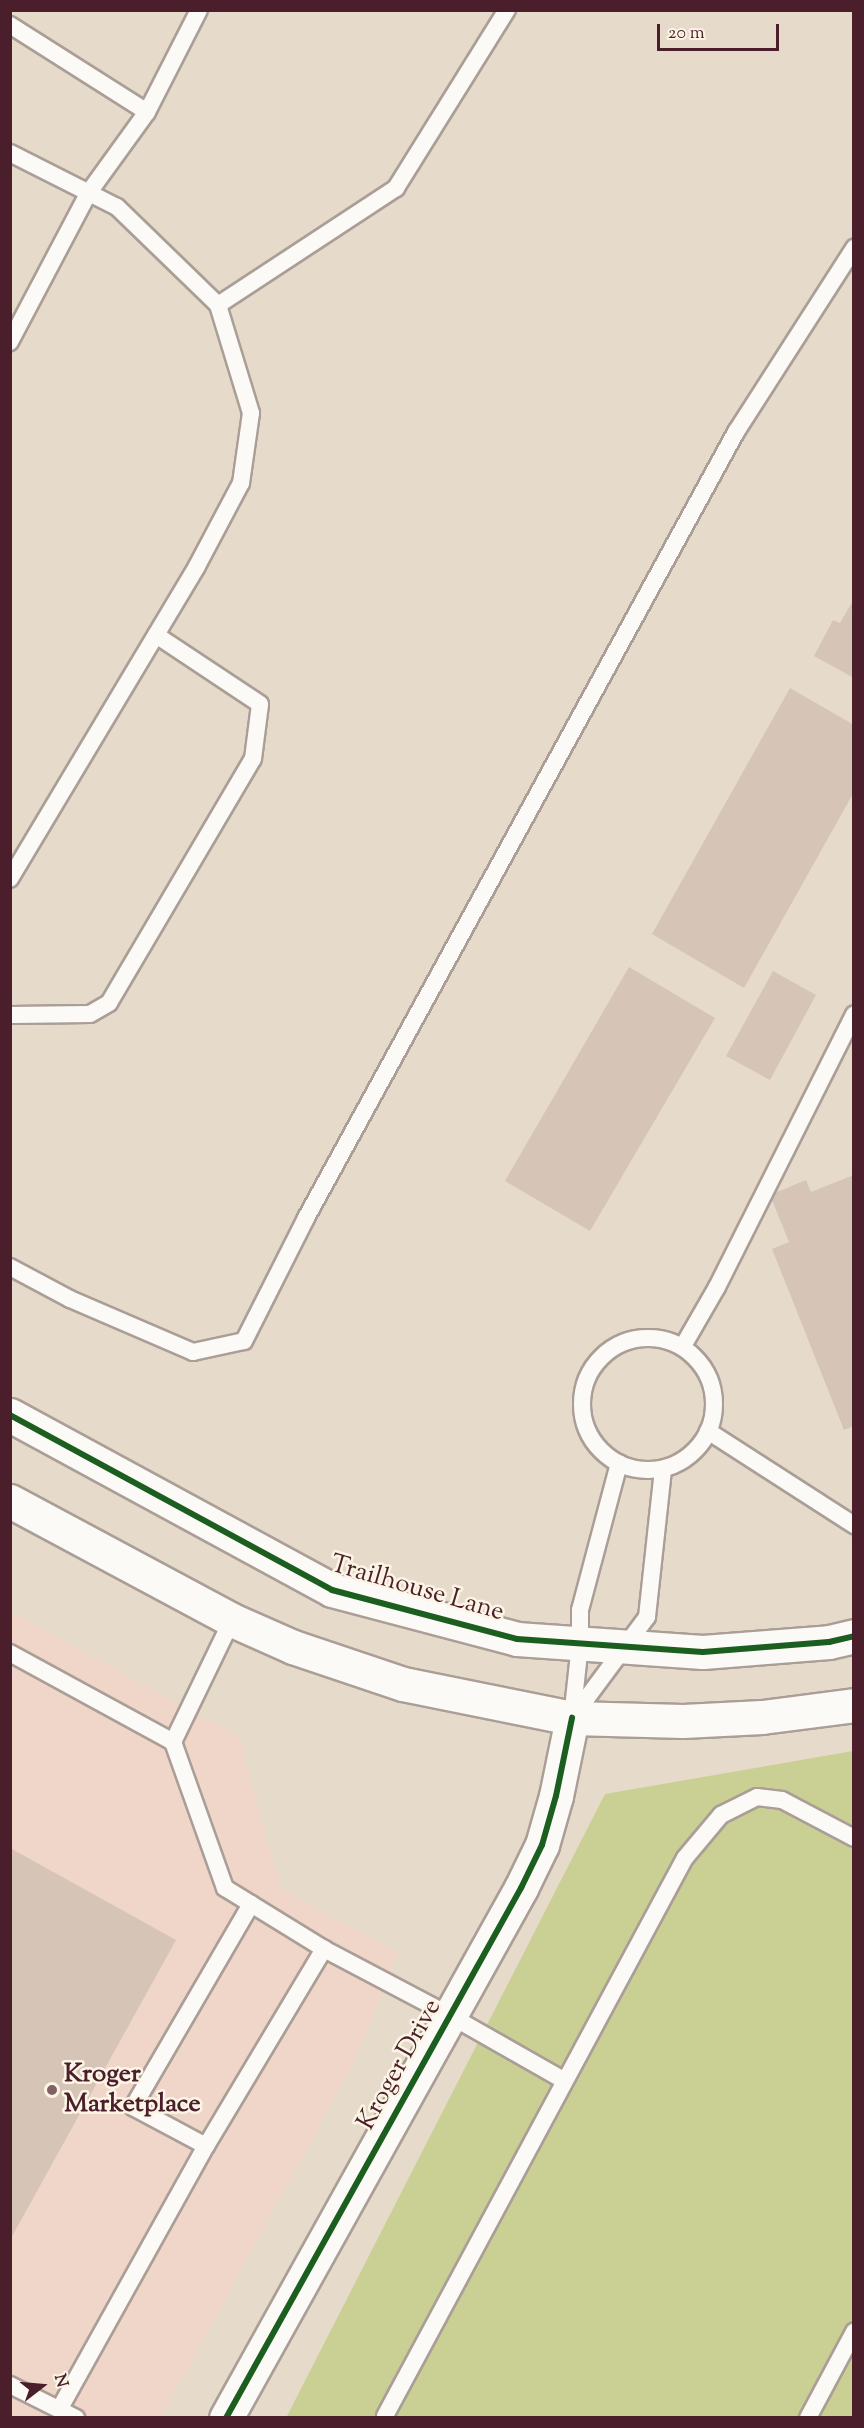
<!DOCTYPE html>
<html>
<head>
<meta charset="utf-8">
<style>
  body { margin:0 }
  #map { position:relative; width:864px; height:2428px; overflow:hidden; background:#e6dbca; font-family:"Sorts Mill Goudy",serif }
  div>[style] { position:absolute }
  .built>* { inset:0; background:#efd6c9 }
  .green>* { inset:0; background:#cacf94 }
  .building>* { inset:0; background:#d6c4b7 }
  .roads { filter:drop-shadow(2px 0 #aa9e96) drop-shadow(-2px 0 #aa9e96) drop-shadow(0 2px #aa9e96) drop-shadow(0 -2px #aa9e96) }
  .service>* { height:16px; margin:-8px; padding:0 8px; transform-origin:8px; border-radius:8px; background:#fbfaf7 }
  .service>.ring { margin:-8px; padding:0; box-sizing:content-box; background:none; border:16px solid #fbfaf7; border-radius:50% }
  .minor>* { height:33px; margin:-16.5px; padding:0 16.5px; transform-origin:16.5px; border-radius:16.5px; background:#fbfaf7 }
  .cycleway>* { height:6px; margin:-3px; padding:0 3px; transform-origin:3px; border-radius:3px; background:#1b5e20 }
  .dots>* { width:16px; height:16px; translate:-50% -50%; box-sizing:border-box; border:3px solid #fcf5e5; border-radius:50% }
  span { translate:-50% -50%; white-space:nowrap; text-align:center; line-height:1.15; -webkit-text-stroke:5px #fcf5e5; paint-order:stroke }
  .street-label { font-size:26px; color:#4a1f2b }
  .poi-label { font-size:26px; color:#4a1f2b; font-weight:700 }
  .left { translate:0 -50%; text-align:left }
  .frame { position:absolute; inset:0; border:12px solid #4a1f2b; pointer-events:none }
  .north { position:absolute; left:12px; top:2356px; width:60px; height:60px; -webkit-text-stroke:4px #fcf5e5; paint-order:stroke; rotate:74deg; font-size:16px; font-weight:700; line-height:24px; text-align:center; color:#4a1f2b }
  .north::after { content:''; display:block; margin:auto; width:21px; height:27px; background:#4a1f2b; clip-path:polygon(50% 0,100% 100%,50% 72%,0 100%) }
  .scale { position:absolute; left:657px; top:24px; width:122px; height:27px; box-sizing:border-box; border:3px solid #4a1f2b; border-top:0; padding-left:8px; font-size:18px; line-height:21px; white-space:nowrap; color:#4a1f2b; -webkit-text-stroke:4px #fcf5e5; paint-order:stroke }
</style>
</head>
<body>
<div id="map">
  <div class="built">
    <i style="clip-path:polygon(10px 1611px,239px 1737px,281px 1888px,398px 1953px,355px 2060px,161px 2417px,11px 2417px)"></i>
  </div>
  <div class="green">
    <i style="clip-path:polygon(853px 1751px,853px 2417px,286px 2418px,605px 1794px)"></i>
  </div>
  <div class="building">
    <i style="clip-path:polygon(854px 599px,854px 678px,814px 656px,833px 620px,840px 623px)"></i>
    <i style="clip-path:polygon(790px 688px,854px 725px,854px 792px,744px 988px,652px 934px)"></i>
    <i style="clip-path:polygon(629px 967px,715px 1018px,590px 1231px,505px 1181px)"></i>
    <i style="clip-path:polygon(773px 971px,816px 995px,770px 1080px,726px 1056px)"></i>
    <i style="clip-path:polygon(854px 1175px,854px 1426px,844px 1430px,772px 1249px,789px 1242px,770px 1195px,806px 1180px,811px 1192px)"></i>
    <i style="clip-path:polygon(10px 1848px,176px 1940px,10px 2240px)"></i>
  </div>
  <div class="roads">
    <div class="service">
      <i style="left:10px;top:25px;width:162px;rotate:32.4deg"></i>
      <i style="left:147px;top:112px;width:99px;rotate:125.9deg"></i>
      <i style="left:89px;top:192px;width:170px;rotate:117.8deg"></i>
      <i style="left:147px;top:112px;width:114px;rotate:-63deg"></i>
      <i style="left:10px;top:153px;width:120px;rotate:26.8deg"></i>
      <i style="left:117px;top:207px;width:141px;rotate:44.1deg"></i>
      <i style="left:218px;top:305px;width:113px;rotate:73deg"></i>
      <i style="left:251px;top:413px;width:71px;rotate:98.1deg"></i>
      <i style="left:241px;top:483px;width:96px;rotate:117.9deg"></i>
      <i style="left:196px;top:568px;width:362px;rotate:120.9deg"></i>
      <i style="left:218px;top:305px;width:213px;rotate:-33.3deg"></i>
      <i style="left:396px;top:188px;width:210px;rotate:-58.1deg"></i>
      <i style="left:11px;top:1015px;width:79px;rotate:-0.7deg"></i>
      <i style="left:90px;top:1014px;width:22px;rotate:-30deg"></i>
      <i style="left:109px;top:1003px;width:283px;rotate:-59.5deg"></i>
      <i style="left:253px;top:759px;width:55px;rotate:-82.7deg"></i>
      <i style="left:260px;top:704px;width:125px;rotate:-146.4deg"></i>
      <i style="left:10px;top:1267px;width:68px;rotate:28.1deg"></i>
      <i style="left:70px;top:1299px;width:134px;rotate:23.3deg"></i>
      <i style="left:193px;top:1352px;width:52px;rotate:-12.2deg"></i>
      <i style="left:244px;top:1341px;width:138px;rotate:-63.2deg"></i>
      <i style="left:306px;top:1218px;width:896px;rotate:-61.32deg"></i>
      <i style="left:736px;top:432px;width:219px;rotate:-57.3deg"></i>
      <i class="ring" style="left:582px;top:1338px;width:116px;height:116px"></i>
      <i style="left:683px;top:1346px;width:68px;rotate:-60deg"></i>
      <i style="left:717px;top:1287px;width:305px;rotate:-63.3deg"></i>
      <i style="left:708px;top:1431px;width:174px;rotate:32.8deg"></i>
      <i style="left:10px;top:1653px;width:186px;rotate:28.6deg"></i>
      <i style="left:173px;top:1742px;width:155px;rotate:70.4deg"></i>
      <i style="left:225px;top:1888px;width:116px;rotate:31.6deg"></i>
      <i style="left:324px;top:1949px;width:141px;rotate:27.8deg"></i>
      <i style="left:449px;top:2015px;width:133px;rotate:29.6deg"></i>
      <i style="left:572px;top:1718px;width:126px;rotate:-53.4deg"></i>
      <i style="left:647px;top:1617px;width:149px;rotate:-83.8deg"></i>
      <i style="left:572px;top:1718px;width:74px;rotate:-83.8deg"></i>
      <i style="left:580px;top:1644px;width:34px;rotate:-90deg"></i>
      <i style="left:580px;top:1610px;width:152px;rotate:-75.1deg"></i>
      <i style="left:173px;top:1742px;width:136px;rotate:-64.2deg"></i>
      <i style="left:206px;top:2146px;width:83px;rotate:-151.9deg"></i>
      <i style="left:133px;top:2107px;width:235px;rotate:-59.8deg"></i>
      <i style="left:10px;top:2385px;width:74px;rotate:26.6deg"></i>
      <i style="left:60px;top:2408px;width:300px;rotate:-60.9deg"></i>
      <i style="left:206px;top:2146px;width:230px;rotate:-59.1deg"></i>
      <i style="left:385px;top:2416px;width:634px;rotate:-61.74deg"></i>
      <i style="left:685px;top:1858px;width:56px;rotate:-50.1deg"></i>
      <i style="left:721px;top:1815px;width:40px;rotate:-26.6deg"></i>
      <i style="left:757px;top:1797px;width:25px;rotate:7deg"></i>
      <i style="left:782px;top:1800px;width:81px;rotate:27.8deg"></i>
      <i style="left:808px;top:2418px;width:98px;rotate:-61.9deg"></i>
    </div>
    <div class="minor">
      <i style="left:10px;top:1415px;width:366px;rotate:28.5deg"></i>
      <i style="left:332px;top:1590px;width:191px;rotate:14.8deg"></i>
      <i style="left:517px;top:1639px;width:186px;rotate:4deg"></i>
      <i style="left:703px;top:1652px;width:126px;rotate:-4.5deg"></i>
      <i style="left:829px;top:1642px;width:26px;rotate:-13deg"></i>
      <i style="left:10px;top:1501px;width:252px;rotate:28.2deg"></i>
      <i style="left:232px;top:1620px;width:67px;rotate:23.9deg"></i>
      <i style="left:293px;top:1647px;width:116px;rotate:18.6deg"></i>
      <i style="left:403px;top:1684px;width:172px;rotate:11.4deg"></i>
      <i style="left:572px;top:1718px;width:111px;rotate:1.5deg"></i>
      <i style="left:683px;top:1721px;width:79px;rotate:-2.9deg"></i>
      <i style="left:762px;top:1717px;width:93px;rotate:-7.4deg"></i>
      <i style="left:226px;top:2418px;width:607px;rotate:-60.9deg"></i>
      <i style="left:521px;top:1888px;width:48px;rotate:-64deg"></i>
      <i style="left:542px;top:1845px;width:51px;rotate:-74.1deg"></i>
      <i style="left:556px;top:1796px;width:80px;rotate:-78.4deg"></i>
    </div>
  </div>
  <div class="cycleway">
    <i style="left:10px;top:1415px;width:366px;rotate:28.5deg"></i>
    <i style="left:332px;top:1590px;width:191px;rotate:14.8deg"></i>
    <i style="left:517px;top:1639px;width:186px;rotate:4deg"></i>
    <i style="left:703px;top:1652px;width:126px;rotate:-4.5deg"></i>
    <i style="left:829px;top:1642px;width:26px;rotate:-13deg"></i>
    <i style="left:226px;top:2418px;width:607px;rotate:-60.9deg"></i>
    <i style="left:521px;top:1888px;width:48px;rotate:-64deg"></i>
    <i style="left:542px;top:1845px;width:51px;rotate:-74.1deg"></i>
    <i style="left:556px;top:1796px;width:80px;rotate:-78.4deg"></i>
  </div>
  <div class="dots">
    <i style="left:52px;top:2090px;background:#816163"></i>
  </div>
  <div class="street-label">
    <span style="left:417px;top:1589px;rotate:16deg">Trailhouse Lane</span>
    <span style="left:400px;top:2065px;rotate:-61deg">Kroger Drive</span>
  </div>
  <div class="poi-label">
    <span class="left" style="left:64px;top:2090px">Kroger<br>Marketplace</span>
  </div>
  <div class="frame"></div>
  <div class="north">N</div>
  <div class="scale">20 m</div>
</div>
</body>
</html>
